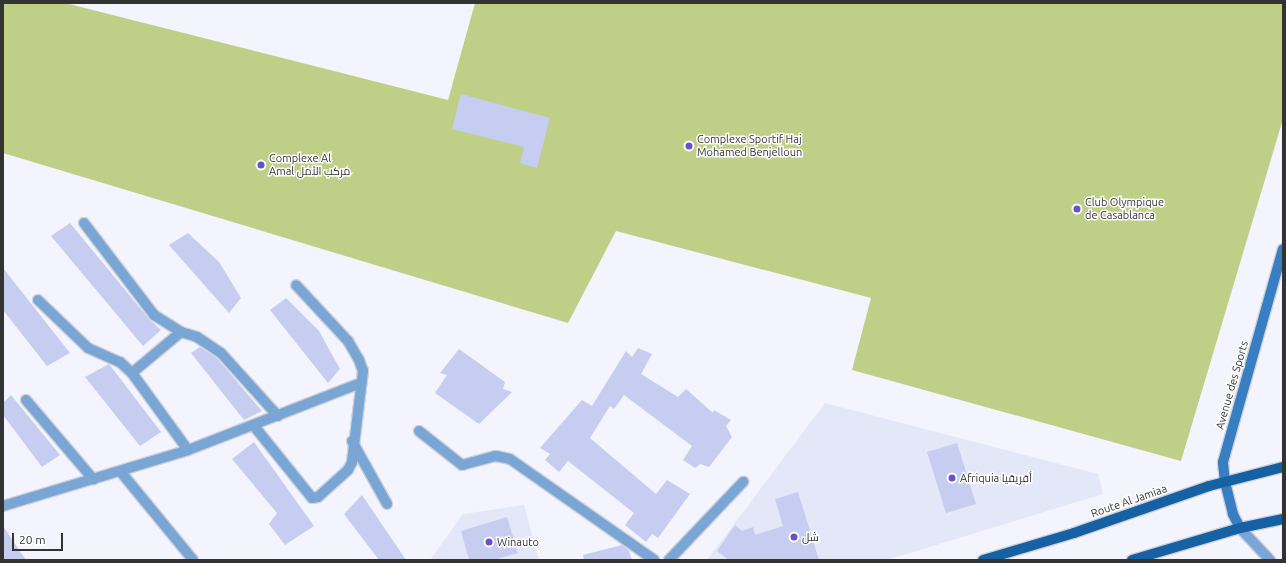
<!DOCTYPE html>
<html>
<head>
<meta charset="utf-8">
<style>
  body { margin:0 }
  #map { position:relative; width:1286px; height:563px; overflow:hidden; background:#f3f4fd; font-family:Ubuntu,Cairo,sans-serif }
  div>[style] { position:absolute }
  .built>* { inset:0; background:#e4e7f7 }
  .green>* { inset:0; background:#bfcf87 }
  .building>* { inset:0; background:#c7cdf1 }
  .roads { filter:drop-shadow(1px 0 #d0d1d9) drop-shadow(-1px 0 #d0d1d9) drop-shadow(0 1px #d0d1d9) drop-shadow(0 -1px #d0d1d9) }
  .street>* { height:10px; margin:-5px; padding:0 5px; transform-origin:5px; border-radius:5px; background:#7aa6d5 }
  .secondary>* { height:10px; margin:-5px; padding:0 5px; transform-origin:5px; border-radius:5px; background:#387ec3 }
  .primary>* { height:10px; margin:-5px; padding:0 5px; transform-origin:5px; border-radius:5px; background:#1661a3 }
  .dots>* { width:11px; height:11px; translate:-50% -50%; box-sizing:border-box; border:2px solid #fff; border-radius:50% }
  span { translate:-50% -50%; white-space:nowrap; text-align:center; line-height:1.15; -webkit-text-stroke:3px #fff; paint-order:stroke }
  .poi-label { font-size:11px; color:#333336 }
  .left { translate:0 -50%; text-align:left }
  .street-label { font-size:11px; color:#333336 }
  .frame { position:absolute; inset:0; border:4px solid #333336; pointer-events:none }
  .scale { position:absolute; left:12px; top:533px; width:51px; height:18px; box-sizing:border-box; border:2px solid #333336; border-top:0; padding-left:5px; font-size:12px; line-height:14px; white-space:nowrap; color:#333336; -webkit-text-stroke:3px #fff; paint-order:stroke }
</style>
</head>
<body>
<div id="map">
  <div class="built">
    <i style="clip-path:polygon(825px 403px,1098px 474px,1103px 494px,887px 560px,707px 560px)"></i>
    <i style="clip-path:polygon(524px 505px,539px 560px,430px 560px,463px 514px)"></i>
  </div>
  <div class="green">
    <i style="clip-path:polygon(3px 3px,65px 3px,448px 100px,475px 3px,1283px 3px,1283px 119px,1181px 461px,852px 370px,871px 298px,616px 231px,568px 323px,3px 153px)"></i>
  </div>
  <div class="building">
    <i style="clip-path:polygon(461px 94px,550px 118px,537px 168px,520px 163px,524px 147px,452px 129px)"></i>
    <i style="clip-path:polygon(70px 223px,149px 319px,161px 330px,143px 346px,51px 236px)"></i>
    <i style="clip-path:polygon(188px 233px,219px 262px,241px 298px,229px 313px,169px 245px)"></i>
    <i style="clip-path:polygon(3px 268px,70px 353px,47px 366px,3px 310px)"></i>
    <i style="clip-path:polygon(286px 298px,319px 331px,340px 369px,328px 383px,270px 310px)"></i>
    <i style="clip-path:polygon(200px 347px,217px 358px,262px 411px,244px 420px,191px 353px)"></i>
    <i style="clip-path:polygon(638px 348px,652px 354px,641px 374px,678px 397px,686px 389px,713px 413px,714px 410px,731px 420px,726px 426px,732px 437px,709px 467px,700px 464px,695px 468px,683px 460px,692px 446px,624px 395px,614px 409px,610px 406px,590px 438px,656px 494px,667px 480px,690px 494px,658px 538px,652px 534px,646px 542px,625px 525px,634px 513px,568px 461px,559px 472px,545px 460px,550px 454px,540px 448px,582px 400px,592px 406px,626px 351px,632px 357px)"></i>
    <i style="clip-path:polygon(459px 349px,505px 382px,503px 389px,512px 392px,479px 424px,435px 393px,447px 375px,440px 373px)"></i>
    <i style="clip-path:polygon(109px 364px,161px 432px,140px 446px,85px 377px)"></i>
    <i style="clip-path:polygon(11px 395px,60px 455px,42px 467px,3px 415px,3px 403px)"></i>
    <i style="clip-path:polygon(254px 442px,314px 526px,285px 545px,269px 524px,277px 513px,232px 459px)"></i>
    <i style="clip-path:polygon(957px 443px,976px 504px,946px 513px,927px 452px)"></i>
    <i style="clip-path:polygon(798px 492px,819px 560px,729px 560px,717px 551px,735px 525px,742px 531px,753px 527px,755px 535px,783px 526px,775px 499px)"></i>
    <i style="clip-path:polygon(362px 495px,406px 560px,379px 560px,344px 514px)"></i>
    <i style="clip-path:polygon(507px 517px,518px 553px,493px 560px,469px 560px,461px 531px)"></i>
    <i style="clip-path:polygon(3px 526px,26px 560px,3px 560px)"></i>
    <i style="clip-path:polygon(622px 545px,629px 551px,632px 560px,584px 560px,583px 555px)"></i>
  </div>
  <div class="roads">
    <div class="street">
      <i style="left:84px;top:223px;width:116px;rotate:52.7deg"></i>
      <i style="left:154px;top:315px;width:32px;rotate:32deg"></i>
      <i style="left:181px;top:332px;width:17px;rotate:17deg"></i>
      <i style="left:197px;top:337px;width:29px;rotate:34deg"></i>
      <i style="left:221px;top:353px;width:85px;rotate:47.9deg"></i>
      <i style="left:38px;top:300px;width:69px;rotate:43.8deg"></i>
      <i style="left:88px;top:348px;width:35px;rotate:24deg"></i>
      <i style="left:120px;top:362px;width:16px;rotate:43deg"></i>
      <i style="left:132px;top:373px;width:95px;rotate:54deg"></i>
      <i style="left:132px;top:373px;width:64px;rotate:-39.9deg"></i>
      <i style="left:26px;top:400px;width:104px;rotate:49.7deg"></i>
      <i style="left:254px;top:426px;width:92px;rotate:51.1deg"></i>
      <i style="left:312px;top:498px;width:6px;rotate:-9deg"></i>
      <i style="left:318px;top:497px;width:40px;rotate:-42deg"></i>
      <i style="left:348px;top:470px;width:9px;rotate:-63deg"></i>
      <i style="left:352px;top:462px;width:92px;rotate:-83.1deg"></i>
      <i style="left:363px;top:371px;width:12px;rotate:-110deg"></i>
      <i style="left:359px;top:360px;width:22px;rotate:-120deg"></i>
      <i style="left:348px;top:341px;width:76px;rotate:-132.9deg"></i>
      <i style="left:419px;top:431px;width:55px;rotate:38.3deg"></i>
      <i style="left:462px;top:465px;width:35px;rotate:-15deg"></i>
      <i style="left:496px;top:456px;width:14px;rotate:12deg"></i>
      <i style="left:510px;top:459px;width:176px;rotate:35deg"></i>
      <i style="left:352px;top:441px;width:72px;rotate:60.9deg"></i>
      <i style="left:120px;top:471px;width:115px;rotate:50.6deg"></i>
      <i style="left:3px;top:506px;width:193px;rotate:-16.8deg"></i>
      <i style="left:188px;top:450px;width:186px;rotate:-21.2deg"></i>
      <i style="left:1240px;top:528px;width:44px;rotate:46.8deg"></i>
      <i style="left:669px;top:560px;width:108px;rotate:-46.5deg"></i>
    </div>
    <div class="secondary">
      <i style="left:1240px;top:528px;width:16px;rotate:-117deg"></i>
      <i style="left:1233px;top:514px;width:33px;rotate:-104deg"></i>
      <i style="left:1225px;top:482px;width:20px;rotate:-96deg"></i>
      <i style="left:1223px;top:462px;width:221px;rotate:-74.3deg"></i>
    </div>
    <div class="primary">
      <i style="left:983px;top:560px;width:95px;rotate:-16.5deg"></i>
      <i style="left:1074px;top:533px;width:143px;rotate:-19.2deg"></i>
      <i style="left:1209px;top:486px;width:76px;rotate:-14.4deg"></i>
      <i style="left:1132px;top:560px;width:113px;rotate:-16.5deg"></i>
      <i style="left:1240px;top:528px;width:44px;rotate:-11.8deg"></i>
    </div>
  </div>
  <div class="dots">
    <i style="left:689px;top:146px;background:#6951cb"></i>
    <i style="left:261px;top:165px;background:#6951cb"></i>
    <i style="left:1077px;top:209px;background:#6951cb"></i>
    <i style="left:952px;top:478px;background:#6951cb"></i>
    <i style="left:794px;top:537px;background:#6951cb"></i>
    <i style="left:489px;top:542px;background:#6951cb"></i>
  </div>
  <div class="poi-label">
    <span class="left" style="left:697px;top:146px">Complexe Sportif Haj<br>Mohamed Benjelloun</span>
    <span class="left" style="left:269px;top:165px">Complexe Al<br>Amal مركب الأمل</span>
    <span class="left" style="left:1085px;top:209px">Club Olympique<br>de Casablanca</span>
    <span class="left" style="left:960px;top:478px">Afriquia أفريقيا</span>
    <span class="left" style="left:802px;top:537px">شل</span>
    <span class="left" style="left:497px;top:542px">Winauto</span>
  </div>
  <div class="street-label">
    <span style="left:1232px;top:385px;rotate:-74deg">Avenue des Sports</span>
    <span style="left:1129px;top:501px;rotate:-19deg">Route Al Jamiaa</span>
  </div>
  <div class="frame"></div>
  <div class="scale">20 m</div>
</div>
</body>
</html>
